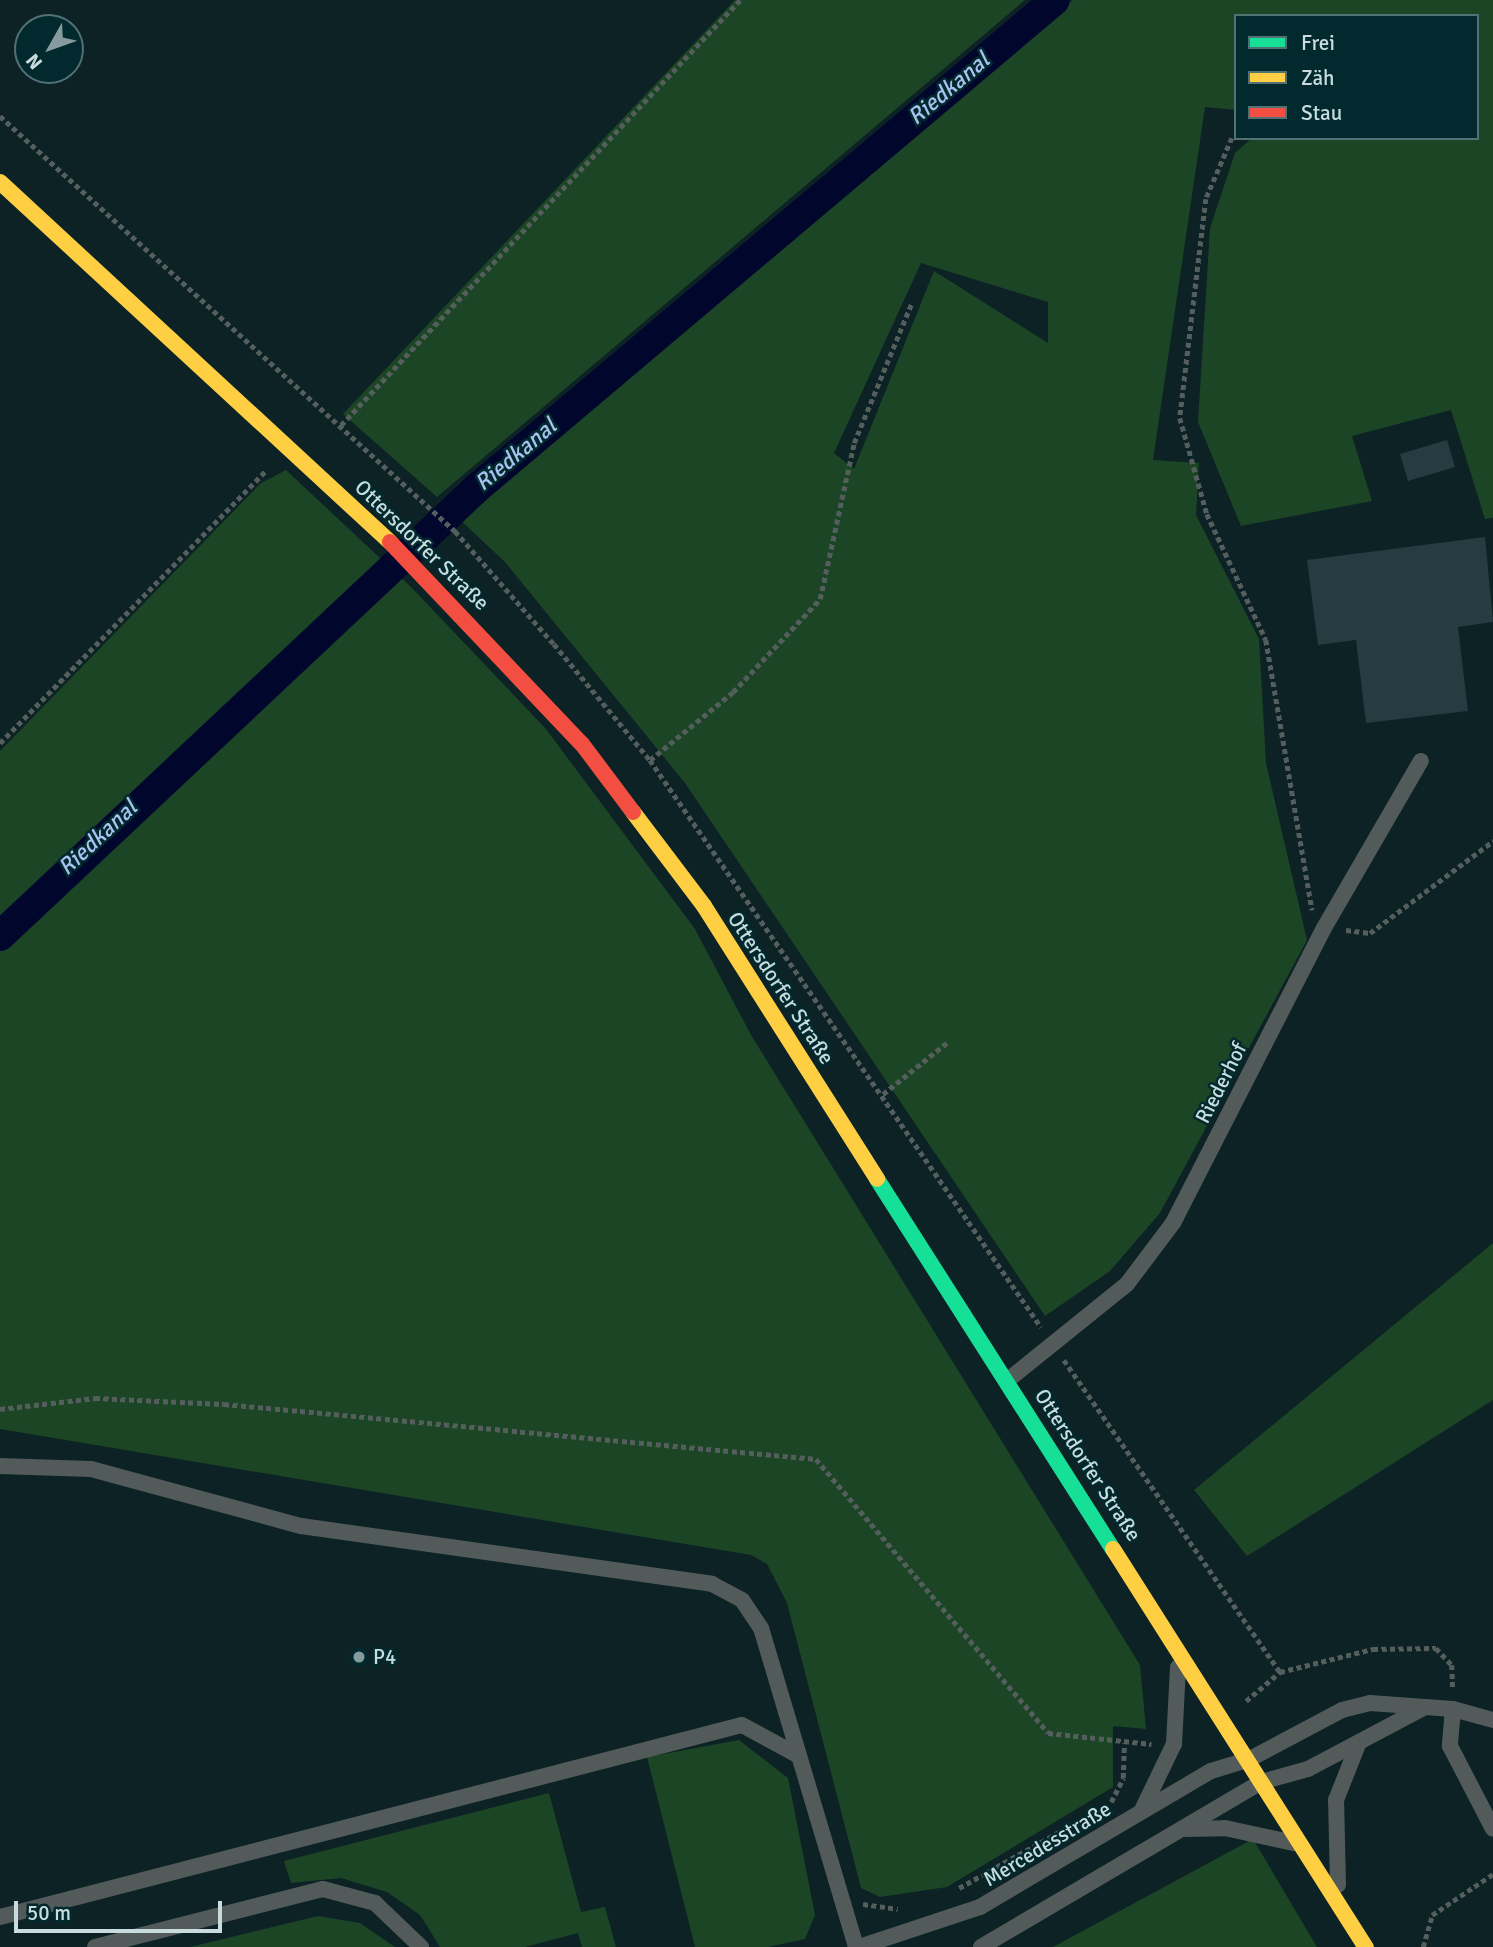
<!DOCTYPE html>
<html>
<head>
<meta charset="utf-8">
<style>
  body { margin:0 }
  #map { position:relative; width:1493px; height:1947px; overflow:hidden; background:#0c2224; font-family:Signika,sans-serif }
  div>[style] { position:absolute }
  .green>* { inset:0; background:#1c4526 }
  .canal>* { height:30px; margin:-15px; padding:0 15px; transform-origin:15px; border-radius:15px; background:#01062d }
  .building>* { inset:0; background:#273c41 }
  .path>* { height:4.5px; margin-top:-2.25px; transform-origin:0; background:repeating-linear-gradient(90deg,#545e5d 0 5px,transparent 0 8.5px) }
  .lane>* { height:16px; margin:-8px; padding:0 8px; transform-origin:8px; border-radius:8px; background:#535b5a }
  .fast>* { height:16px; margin:-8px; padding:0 8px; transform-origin:8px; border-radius:8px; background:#16e098 }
  .slow>* { height:16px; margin:-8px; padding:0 8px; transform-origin:8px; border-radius:8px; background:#ffcf43 }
  .jam>* { height:16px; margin:-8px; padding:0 8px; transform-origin:8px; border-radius:8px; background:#f24e42 }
  .dots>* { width:19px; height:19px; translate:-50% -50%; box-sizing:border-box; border:4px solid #022a2e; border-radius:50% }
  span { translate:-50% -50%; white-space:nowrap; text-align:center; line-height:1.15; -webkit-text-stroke:5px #022a2e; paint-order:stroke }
  .street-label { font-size:21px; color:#c8dcde }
  .poi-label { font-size:21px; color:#c8dcde }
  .left { translate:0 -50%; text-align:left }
  .water-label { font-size:23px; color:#aac2f1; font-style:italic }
  .legend { position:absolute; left:1234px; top:14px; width:245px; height:126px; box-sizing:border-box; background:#022a2e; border:2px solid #517174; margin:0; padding:9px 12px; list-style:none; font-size:21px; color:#c8dcde }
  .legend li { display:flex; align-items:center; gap:14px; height:35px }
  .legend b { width:35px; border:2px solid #517174 }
  .north { position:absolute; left:14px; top:14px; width:70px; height:70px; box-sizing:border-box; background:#022a2e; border:2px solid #517174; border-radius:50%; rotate:230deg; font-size:19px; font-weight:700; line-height:28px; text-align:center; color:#c8dcde }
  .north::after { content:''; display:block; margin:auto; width:24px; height:32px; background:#869b9d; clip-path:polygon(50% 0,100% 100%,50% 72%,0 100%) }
  .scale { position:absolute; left:14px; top:1901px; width:208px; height:32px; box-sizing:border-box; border:4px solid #c8dcde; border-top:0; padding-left:9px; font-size:21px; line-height:24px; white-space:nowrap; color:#c8dcde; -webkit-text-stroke:5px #022a2e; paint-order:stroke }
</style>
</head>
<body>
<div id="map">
  <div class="green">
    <i style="clip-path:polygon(735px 0,1025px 0,437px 497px,343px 414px)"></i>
    <i style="clip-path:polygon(evenodd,1073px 0,1493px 0,1493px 518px,1485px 519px,1451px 410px,1352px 436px,1372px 501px,1241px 526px,1198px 422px,1210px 228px,1235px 153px,1252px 138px,1477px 138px,1477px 16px,1236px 16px,1236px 110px,1205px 107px,1153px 460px,1199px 463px,1196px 515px,1259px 639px,1266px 763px,1307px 940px,1160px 1213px,1110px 1271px,1045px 1316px,685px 783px,505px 562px,458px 518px,1073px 0,921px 263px,1048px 302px,1048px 343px,934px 271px,854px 469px,834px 453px,921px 263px)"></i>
    <i style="clip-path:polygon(286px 470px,412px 588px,546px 729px,695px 929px,751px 1035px,1140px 1665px,1146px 1729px,1113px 1726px,1113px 1787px,947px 1887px,880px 1897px,861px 1888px,787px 1603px,767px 1564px,751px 1555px,0 1429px,0 751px,261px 483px)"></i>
    <i style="clip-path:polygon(1493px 1243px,1493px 1400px,1247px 1556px,1194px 1490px)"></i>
    <i style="clip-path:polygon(739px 1740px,788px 1778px,815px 1915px,805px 1939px,768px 1947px,695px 1947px,647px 1757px)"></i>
    <i style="clip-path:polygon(549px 1793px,581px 1912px,605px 1907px,616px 1947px,582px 1947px,578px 1933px,525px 1947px,440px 1947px,420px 1915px,387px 1892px,341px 1878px,291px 1883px,284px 1861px)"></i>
    <i style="clip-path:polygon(1253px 1839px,1317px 1947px,1053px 1947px)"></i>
    <i style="clip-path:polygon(318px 1916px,360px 1923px,395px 1947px,190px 1947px)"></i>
  </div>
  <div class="canal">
    <i style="left:0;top:936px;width:654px;rotate:-43.2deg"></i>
    <i style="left:477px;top:488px;width:756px;rotate:-40.17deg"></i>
  </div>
  <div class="building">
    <i style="clip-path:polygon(1447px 440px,1455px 467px,1408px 481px,1400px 454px)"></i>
    <i style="clip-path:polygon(1485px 537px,1493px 622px,1458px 627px,1468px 711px,1366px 723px,1356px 640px,1318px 645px,1307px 560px)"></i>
  </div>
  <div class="path">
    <i style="left:0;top:116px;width:616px;rotate:42.37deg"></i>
    <i style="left:455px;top:531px;width:150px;rotate:48.8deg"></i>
    <i style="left:554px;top:644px;width:151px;rotate:50.4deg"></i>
    <i style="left:650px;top:760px;width:689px;rotate:55.41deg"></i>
    <i style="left:1232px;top:138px;width:66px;rotate:113.1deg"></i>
    <i style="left:1206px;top:199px;width:221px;rotate:96.8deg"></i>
    <i style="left:1180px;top:418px;width:100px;rotate:74.3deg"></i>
    <i style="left:1207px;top:514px;width:139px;rotate:64.9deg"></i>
    <i style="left:1266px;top:640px;width:274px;rotate:80.3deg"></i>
    <i style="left:341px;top:425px;width:583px;rotate:-46.81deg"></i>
    <i style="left:0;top:743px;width:381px;rotate:-45.7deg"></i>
    <i style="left:650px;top:760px;width:107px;rotate:-39.3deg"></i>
    <i style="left:733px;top:692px;width:127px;rotate:-46.9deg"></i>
    <i style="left:820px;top:599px;width:160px;rotate:-77.7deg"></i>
    <i style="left:854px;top:443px;width:152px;rotate:-67.6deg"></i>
    <i style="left:1346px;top:930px;width:24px;rotate:7deg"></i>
    <i style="left:1370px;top:933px;width:154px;rotate:-36.8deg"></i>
    <i style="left:883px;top:1094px;width:85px;rotate:-38.8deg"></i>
    <i style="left:1064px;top:1360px;width:379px;rotate:55.3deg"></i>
    <i style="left:1280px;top:1672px;width:96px;rotate:-13.9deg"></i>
    <i style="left:1373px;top:1649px;width:63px;rotate:-0.9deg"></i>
    <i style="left:1436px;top:1648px;width:23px;rotate:47deg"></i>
    <i style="left:1452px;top:1665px;width:24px;rotate:88deg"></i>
    <i style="left:0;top:1409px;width:96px;rotate:-6.6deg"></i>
    <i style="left:95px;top:1398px;width:129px;rotate:2.7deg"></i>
    <i style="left:224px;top:1404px;width:595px;rotate:5.31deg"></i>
    <i style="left:816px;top:1459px;width:359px;rotate:49.7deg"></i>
    <i style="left:1048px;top:1733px;width:104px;rotate:6.1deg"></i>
    <i style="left:1246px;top:1701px;width:45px;rotate:-40.5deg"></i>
    <i style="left:1111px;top:1802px;width:27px;rotate:-63deg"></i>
    <i style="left:1123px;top:1778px;width:35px;rotate:-88deg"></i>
    <i style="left:959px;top:1888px;width:131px;rotate:-29.3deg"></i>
    <i style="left:863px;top:1904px;width:35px;rotate:8deg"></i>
    <i style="left:1423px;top:1947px;width:33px;rotate:-74deg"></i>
    <i style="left:1432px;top:1915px;width:73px;rotate:-33.9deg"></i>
  </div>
  <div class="lane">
    <i style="left:1008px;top:1380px;width:153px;rotate:-38.9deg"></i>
    <i style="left:1127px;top:1284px;width:76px;rotate:-53deg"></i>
    <i style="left:1173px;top:1223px;width:331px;rotate:-62.9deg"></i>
    <i style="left:1324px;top:928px;width:193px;rotate:-59.9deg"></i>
    <i style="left:0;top:1466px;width:91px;rotate:1.9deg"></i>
    <i style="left:91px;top:1469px;width:218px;rotate:15.2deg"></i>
    <i style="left:301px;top:1526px;width:415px;rotate:8deg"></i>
    <i style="left:712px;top:1584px;width:34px;rotate:28deg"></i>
    <i style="left:742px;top:1600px;width:34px;rotate:56deg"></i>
    <i style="left:761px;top:1628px;width:333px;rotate:73.4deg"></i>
    <i style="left:1453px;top:1709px;width:37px;rotate:95deg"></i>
    <i style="left:1450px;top:1746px;width:93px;rotate:62.6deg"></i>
    <i style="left:1143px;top:1808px;width:71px;rotate:-64.2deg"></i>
    <i style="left:1174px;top:1744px;width:77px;rotate:-87deg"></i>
    <i style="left:1186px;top:1829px;width:39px;rotate:-1deg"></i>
    <i style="left:1225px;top:1828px;width:71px;rotate:12.3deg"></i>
    <i style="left:1338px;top:1885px;width:85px;rotate:-91.3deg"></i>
    <i style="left:1336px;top:1800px;width:62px;rotate:-68.4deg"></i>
    <i style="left:0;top:1917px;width:766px;rotate:-14.51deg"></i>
    <i style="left:742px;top:1725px;width:65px;rotate:28.5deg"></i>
    <i style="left:95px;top:1947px;width:235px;rotate:-14.3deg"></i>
    <i style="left:323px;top:1889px;width:54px;rotate:15.1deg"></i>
    <i style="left:375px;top:1903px;width:64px;rotate:43.7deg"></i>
    <i style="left:859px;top:1947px;width:127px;rotate:-18.3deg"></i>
    <i style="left:980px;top:1907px;width:268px;rotate:-30.5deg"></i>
    <i style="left:1211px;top:1771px;width:39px;rotate:-17deg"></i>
    <i style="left:1248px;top:1760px;width:106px;rotate:-28deg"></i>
    <i style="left:1342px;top:1710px;width:29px;rotate:-14deg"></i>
    <i style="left:1370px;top:1703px;width:83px;rotate:4.1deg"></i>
    <i style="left:1453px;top:1709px;width:41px;rotate:15.4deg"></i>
    <i style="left:981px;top:1947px;width:325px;rotate:-30.5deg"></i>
    <i style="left:1261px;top:1782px;width:49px;rotate:-15.5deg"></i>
    <i style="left:1308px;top:1769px;width:130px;rotate:-27.9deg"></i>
  </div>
  <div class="fast">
    <i style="left:877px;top:1179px;width:439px;rotate:57.5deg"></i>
  </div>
  <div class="slow">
    <i style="left:0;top:182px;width:531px;rotate:42.71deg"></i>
    <i style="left:633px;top:812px;width:118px;rotate:52.9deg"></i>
    <i style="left:704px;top:906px;width:323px;rotate:57.6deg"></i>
    <i style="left:1113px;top:1549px;width:472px;rotate:57.6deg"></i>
  </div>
  <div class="jam">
    <i style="left:390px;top:542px;width:279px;rotate:46.5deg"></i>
    <i style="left:582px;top:744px;width:85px;rotate:53.1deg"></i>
  </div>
  <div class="dots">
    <i style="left:359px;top:1657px;background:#869b9d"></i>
  </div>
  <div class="street-label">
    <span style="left:422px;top:545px;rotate:44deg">Ottersdorfer Straße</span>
    <span style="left:781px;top:988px;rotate:57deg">Ottersdorfer Straße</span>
    <span style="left:1221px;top:1083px;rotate:-63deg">Riederhof</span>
    <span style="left:1088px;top:1465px;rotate:57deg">Ottersdorfer Straße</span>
    <span style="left:1047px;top:1844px;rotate:-31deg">Mercedesstraße</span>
  </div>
  <div class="poi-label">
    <span class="left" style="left:373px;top:1657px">P4</span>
  </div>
  <div class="water-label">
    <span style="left:949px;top:89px;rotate:-40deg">Riedkanal</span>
    <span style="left:516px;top:455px;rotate:-40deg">Riedkanal</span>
    <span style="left:98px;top:838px;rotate:-43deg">Riedkanal</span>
  </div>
  <ul class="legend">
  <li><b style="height:9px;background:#16e098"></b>Frei</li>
  <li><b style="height:9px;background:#ffcf43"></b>Zäh</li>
  <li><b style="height:9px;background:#f24e42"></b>Stau</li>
  </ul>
  <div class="north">N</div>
  <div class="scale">50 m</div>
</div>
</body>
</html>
